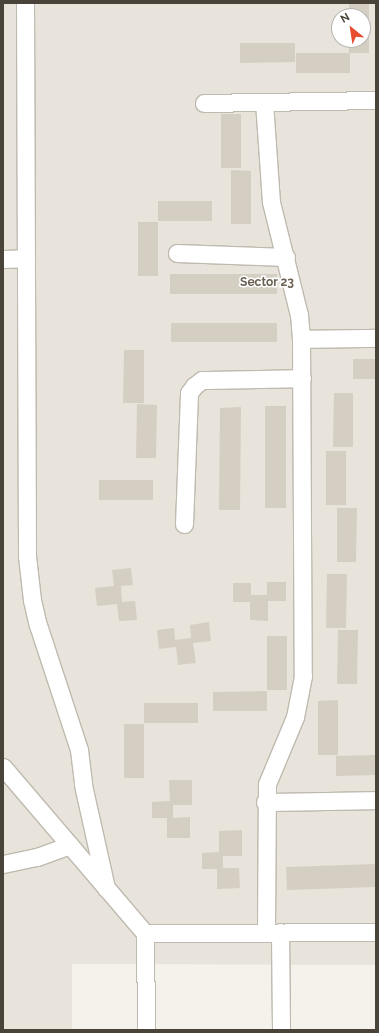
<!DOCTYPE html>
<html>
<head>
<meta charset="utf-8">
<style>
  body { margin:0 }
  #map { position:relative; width:379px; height:1033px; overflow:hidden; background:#f5f2ec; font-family:Raleway,sans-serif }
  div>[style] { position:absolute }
  .residential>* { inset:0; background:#e8e4db }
  .building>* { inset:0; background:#d5cec2 }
  .roads { filter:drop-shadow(1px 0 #bfbaaf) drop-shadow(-1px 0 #bfbaaf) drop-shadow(0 1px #bfbaaf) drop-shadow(0 -1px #bfbaaf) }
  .minor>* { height:17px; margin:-8.5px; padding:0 8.5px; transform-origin:8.5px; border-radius:8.5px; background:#fff }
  span { translate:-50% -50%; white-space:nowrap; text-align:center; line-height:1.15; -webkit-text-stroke:3px #fff; paint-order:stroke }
  .neighbourhood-label { font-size:12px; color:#6a6152; font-weight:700 }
  .frame { position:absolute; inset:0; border:4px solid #49433a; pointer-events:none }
  .north { position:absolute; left:331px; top:8px; width:40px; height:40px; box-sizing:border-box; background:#fff; border:1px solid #b6b4b0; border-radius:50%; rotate:330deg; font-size:11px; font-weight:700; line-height:16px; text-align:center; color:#49433a }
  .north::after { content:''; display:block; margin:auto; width:14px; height:18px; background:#e74d31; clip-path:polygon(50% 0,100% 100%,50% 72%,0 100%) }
</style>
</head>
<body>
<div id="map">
  <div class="residential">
    <i style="clip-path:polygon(evenodd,3px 3px,376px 3px,376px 965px,72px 964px,72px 1030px,3px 1030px,3px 3px,339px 16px,363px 16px,363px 40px,339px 40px,339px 16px)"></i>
  </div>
  <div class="building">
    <i style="clip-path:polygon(349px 3px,369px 3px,369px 53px,350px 53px,350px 73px,296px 73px,296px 53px,349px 53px,349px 40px,363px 40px,363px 16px,349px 16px)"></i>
    <i style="clip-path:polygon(240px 43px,295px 43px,295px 62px,240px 63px)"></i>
    <i style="clip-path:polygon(221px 114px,241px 114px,241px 168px,221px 168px)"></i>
    <i style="clip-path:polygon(231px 170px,251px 171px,251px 224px,231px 224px)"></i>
    <i style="clip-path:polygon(158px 201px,212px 201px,212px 221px,158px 221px)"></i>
    <i style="clip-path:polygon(138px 222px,158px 222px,158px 276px,138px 276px)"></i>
    <i style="clip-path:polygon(170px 274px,277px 274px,277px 294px,170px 294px)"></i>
    <i style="clip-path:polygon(171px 323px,277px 323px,277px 342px,171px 342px)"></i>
    <i style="clip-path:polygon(124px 350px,144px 350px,144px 403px,123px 403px)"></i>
    <i style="clip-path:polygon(353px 359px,376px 359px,376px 379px,353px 379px)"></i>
    <i style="clip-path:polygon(334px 393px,353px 393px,353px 447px,333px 447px)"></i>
    <i style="clip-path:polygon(137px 404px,157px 405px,156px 458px,136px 458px)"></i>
    <i style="clip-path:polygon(265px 406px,286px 406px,286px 508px,265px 508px)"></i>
    <i style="clip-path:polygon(241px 407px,240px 510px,219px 510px,220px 408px)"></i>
    <i style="clip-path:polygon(326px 451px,346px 451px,346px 505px,326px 505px)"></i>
    <i style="clip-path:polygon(99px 480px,153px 480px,153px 500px,99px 500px)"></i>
    <i style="clip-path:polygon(337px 508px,357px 508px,356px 562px,337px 562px)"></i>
    <i style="clip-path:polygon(131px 568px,133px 585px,121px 586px,122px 602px,135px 601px,137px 620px,119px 621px,117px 604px,97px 606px,95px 588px,114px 586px,112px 570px)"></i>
    <i style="clip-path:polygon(327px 574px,347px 574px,346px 628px,326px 628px)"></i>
    <i style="clip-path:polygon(267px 582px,286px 582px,286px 601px,268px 601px,268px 621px,250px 620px,250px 602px,233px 602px,233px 583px,251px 583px,251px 595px,267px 595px)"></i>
    <i style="clip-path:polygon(209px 622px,211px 641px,193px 643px,196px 663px,178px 665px,176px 647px,159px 649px,157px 630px,174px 628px,175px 640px,191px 638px,190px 625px)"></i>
    <i style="clip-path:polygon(338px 630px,358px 630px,357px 684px,337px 684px)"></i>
    <i style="clip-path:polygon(267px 636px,287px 636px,287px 690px,267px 690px)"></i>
    <i style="clip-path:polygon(267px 691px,267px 711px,213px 711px,213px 692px)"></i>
    <i style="clip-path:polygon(338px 700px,338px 755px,318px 755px,318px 701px)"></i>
    <i style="clip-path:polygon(144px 703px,198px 703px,198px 723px,144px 723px)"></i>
    <i style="clip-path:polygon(124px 724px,144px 724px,144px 778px,124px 778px)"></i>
    <i style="clip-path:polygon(376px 755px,376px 775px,336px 776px,336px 756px)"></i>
    <i style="clip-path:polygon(169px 780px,192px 780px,192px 805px,173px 805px,173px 818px,190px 817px,190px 838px,167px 838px,167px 818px,152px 818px,152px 802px,170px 801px)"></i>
    <i style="clip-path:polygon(242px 830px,242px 856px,223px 856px,223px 868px,239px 868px,240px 888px,217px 889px,217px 869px,202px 869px,202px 853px,219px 852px,219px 831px)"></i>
    <i style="clip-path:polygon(376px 864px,376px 887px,287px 890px,286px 867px)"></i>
  </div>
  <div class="roads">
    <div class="minor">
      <i style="left:25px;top:3px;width:553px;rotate:89.79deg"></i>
      <i style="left:27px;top:556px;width:44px;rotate:83.5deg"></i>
      <i style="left:32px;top:600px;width:26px;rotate:77deg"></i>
      <i style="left:38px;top:625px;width:132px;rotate:71.8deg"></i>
      <i style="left:79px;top:750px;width:35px;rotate:83deg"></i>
      <i style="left:83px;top:785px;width:106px;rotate:77.4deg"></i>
      <i style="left:264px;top:102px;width:100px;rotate:86deg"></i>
      <i style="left:271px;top:202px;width:116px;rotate:76.1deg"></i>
      <i style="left:299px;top:315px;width:24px;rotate:85deg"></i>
      <i style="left:301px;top:339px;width:337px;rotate:89.7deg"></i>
      <i style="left:303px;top:676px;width:42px;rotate:101deg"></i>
      <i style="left:295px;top:717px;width:73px;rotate:112.7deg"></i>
      <i style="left:267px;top:784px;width:148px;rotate:90.4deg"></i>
      <i style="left:204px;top:103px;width:172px;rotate:-1deg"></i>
      <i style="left:177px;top:253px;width:109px;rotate:2.1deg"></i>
      <i style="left:3px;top:259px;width:23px;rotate:-2deg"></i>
      <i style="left:301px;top:339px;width:75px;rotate:-0.8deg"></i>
      <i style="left:184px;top:524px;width:131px;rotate:-87.8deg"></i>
      <i style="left:189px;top:393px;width:9px;rotate:-54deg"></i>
      <i style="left:194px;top:386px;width:10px;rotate:-37deg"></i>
      <i style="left:202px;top:380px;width:100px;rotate:-1.1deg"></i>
      <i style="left:3px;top:767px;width:218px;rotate:49.5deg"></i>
      <i style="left:145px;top:933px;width:97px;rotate:89.4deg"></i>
      <i style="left:265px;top:802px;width:111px;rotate:-1deg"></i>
      <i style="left:3px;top:864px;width:35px;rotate:-12deg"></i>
      <i style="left:37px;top:857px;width:35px;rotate:-20deg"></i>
      <i style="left:280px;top:932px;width:98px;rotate:89.4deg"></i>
      <i style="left:145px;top:933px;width:231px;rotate:-0.2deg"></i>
    </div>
  </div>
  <div class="neighbourhood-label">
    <span style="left:267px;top:283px">Sector 23</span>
  </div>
  <div class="frame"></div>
  <div class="north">N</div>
</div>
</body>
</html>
